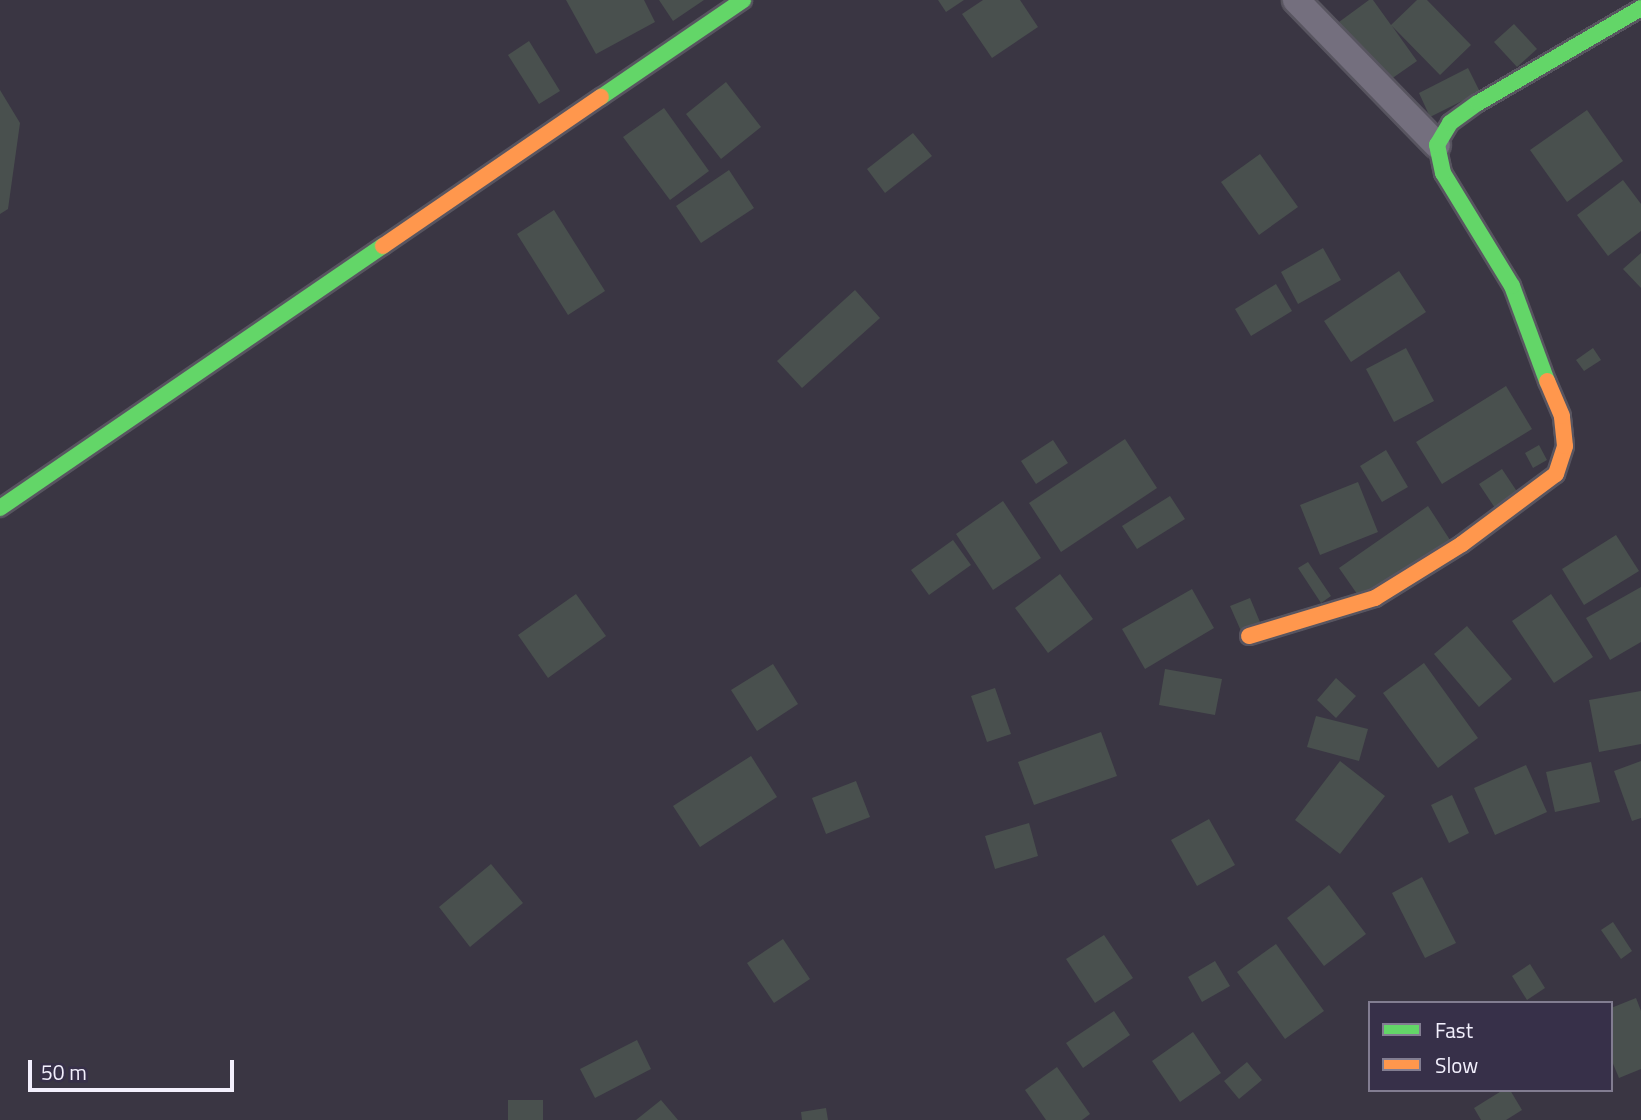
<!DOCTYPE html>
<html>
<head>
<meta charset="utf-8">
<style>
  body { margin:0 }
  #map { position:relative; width:1641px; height:1120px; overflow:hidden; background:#3a3643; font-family:"Titillium Web",sans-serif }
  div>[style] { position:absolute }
  .building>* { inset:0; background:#49504e }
  .roads { filter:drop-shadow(2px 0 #585560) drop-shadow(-2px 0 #585560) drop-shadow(0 2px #585560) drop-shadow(0 -2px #585560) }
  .street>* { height:26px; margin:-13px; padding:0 13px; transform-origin:13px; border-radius:13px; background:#746f7e }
  .fast>* { height:16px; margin:-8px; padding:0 8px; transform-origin:8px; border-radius:8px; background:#63d668 }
  .slow>* { height:16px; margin:-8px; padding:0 8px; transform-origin:8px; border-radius:8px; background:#ff974d }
  span { translate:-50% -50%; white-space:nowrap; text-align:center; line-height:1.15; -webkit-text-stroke:6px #373049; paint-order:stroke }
  .legend { position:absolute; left:1368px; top:1001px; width:245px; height:91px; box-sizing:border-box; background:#373049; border:2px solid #827d91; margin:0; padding:9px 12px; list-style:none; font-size:21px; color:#f3f0fd }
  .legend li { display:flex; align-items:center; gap:14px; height:35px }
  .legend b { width:35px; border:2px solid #827d91 }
  .scale { position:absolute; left:28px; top:1060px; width:206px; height:32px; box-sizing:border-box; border:4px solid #f3f0fd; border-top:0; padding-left:9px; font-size:21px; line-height:24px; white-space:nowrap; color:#f3f0fd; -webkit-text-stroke:5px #373049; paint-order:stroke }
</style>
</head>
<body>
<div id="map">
  <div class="building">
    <i style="clip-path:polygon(566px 0,644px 0,655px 22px,596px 54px)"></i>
    <i style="clip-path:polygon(659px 0,704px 0,673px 21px)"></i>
    <i style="clip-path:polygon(938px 0,964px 0,946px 12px)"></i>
    <i style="clip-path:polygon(983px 0,1020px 0,1038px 27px,992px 58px,962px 14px)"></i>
    <i style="clip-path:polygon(1369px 0,1373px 0,1391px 25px,1417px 0,1427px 0,1471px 45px,1440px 75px,1392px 26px,1417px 61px,1384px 84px,1339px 22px)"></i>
    <i style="clip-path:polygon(1514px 24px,1537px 49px,1517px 67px,1494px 42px)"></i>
    <i style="clip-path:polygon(529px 41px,560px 91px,539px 104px,508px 55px)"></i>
    <i style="clip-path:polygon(1468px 68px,1480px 92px,1430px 117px,1419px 93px)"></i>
    <i style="clip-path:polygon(726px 82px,761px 127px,721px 159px,686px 114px)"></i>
    <i style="clip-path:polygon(0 90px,20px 123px,8px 209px,0 214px)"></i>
    <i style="clip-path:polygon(664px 108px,709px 171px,670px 200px,623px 137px)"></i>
    <i style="clip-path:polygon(1587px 110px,1623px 161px,1567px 202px,1530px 150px)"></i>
    <i style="clip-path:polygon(913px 133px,932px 156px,885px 193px,867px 169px)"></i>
    <i style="clip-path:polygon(1260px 154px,1298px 207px,1259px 235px,1221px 182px)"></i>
    <i style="clip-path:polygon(729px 170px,754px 208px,701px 243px,676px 206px)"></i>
    <i style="clip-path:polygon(1623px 180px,1641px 204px,1641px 231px,1608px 256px,1577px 215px)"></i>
    <i style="clip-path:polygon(554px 210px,605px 291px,568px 315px,517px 234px)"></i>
    <i style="clip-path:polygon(1323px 248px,1341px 280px,1298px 304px,1281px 272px)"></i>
    <i style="clip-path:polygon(1641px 253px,1641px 288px,1623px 269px)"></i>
    <i style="clip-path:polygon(1399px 271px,1426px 312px,1351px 362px,1324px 321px)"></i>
    <i style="clip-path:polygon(1276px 284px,1292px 311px,1251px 336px,1235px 309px)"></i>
    <i style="clip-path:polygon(855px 290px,880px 318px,802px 388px,777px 361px)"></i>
    <i style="clip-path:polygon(1406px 348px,1434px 401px,1394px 422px,1366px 369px)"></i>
    <i style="clip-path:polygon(1593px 348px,1601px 360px,1584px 371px,1576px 360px)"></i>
    <i style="clip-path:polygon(1506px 386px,1532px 429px,1442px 484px,1416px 442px)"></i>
    <i style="clip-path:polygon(1125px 439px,1157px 488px,1061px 552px,1029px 503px)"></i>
    <i style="clip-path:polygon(1053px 440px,1068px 463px,1036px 484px,1021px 461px)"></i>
    <i style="clip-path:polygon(1539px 445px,1547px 460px,1533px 468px,1525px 453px)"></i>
    <i style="clip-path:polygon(1386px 450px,1408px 487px,1382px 502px,1360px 466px)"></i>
    <i style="clip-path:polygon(1502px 469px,1518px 493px,1495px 508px,1479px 484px)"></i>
    <i style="clip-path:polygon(1358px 482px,1378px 532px,1320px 555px,1300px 505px)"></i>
    <i style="clip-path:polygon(1170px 496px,1185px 519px,1137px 549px,1122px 526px)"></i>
    <i style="clip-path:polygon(1003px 501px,1041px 558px,993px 590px,956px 534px)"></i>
    <i style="clip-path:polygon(1428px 506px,1450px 540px,1362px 601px,1339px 568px)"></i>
    <i style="clip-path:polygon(1616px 535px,1639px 571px,1584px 605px,1562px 569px)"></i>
    <i style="clip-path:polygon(953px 540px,971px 565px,929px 595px,911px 570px)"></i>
    <i style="clip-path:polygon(1308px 562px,1331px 596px,1321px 603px,1298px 568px)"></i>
    <i style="clip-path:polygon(1060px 574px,1093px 619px,1048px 653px,1015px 608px)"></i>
    <i style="clip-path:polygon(1641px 587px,1641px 642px,1610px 660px,1586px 618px)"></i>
    <i style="clip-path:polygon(1192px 589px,1214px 628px,1145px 669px,1122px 629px)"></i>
    <i style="clip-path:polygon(576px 594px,606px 636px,548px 678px,518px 635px)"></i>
    <i style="clip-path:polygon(1551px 594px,1593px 657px,1554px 683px,1512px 621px)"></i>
    <i style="clip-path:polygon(1250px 598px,1260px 622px,1241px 631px,1230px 606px)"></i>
    <i style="clip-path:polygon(1467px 626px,1512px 679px,1479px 707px,1434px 654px)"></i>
    <i style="clip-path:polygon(1424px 663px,1478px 738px,1438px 768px,1383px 693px)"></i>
    <i style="clip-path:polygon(773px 664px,798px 704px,757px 731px,731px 690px)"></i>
    <i style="clip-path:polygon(1165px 669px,1222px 679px,1215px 715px,1159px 705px)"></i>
    <i style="clip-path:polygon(1336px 678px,1356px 696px,1336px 718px,1317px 700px)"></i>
    <i style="clip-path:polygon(995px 688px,1011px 734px,987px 742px,971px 696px)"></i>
    <i style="clip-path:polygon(1641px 691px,1641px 744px,1599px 752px,1589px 700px)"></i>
    <i style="clip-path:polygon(1316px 716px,1368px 729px,1359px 761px,1307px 747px)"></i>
    <i style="clip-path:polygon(1101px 732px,1117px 776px,1034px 805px,1018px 762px)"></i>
    <i style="clip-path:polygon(751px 756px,777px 797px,700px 847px,673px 806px)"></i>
    <i style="clip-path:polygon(1340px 761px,1385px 796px,1340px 854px,1295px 820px)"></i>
    <i style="clip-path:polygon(1641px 761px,1641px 818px,1632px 821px,1614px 771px)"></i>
    <i style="clip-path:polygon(1591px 762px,1600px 802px,1555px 812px,1546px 772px)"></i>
    <i style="clip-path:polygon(1526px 765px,1547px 812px,1495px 835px,1474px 788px)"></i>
    <i style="clip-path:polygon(856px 781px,870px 817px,826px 834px,812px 798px)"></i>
    <i style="clip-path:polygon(1452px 795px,1469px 833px,1449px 843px,1431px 805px)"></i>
    <i style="clip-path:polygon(1209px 819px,1235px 865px,1197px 886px,1171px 840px)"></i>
    <i style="clip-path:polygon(1029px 823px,1038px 856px,995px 869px,985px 836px)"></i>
    <i style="clip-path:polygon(491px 864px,523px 903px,470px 947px,439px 907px)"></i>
    <i style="clip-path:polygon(1422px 877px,1456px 943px,1425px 958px,1392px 893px)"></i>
    <i style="clip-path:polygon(1329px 885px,1366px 934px,1324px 966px,1287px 918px)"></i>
    <i style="clip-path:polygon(1613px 922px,1632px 951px,1621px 959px,1601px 930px)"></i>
    <i style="clip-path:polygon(1104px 935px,1133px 978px,1095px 1003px,1066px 959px)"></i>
    <i style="clip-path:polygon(783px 939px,810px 979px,774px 1003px,747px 963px)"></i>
    <i style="clip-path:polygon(1276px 944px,1324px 1011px,1285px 1039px,1237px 972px)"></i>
    <i style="clip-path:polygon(1215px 961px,1230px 986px,1202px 1002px,1188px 977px)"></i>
    <i style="clip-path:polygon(1530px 964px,1545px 988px,1527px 1000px,1512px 976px)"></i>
    <i style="clip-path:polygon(1636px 998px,1641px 1011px,1641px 1069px,1619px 1078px,1611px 1059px,1611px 1008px)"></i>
    <i style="clip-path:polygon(1114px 1011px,1130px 1035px,1083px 1068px,1066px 1043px)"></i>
    <i style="clip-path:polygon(1193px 1032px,1221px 1073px,1180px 1102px,1152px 1061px)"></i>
    <i style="clip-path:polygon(637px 1040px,651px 1069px,595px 1098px,580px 1069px)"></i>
    <i style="clip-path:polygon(1247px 1062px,1262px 1080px,1239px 1099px,1224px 1081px)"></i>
    <i style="clip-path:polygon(1057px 1067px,1090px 1114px,1082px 1120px,1046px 1120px,1025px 1090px)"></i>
    <i style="clip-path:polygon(1503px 1090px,1510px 1090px,1522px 1110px,1506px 1120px,1481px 1120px,1474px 1108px)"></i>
    <i style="clip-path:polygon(508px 1100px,543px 1100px,543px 1120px,508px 1120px)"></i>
    <i style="clip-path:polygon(661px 1100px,678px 1120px,636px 1120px)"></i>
    <i style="clip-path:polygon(826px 1108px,828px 1120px,802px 1120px,801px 1112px)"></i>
  </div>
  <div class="roads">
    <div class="street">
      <i style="left:1296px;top:0;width:202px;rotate:45.8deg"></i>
    </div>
    <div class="fast">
      <i style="left:601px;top:97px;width:172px;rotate:-34.3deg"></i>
      <i style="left:1547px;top:381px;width:101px;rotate:-110.2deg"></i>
      <i style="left:1512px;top:286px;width:132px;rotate:-121.4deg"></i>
      <i style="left:1443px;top:173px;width:29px;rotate:-102deg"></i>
      <i style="left:1437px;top:145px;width:26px;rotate:-59deg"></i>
      <i style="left:1450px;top:123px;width:34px;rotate:-36deg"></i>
      <i style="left:1478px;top:103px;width:189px;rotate:-30.2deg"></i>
      <i style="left:0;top:508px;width:464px;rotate:-34.4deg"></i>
    </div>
    <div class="slow">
      <i style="left:383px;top:246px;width:264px;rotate:-34.4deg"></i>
      <i style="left:1249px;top:636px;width:132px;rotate:-16.8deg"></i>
      <i style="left:1375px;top:598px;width:102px;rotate:-31.8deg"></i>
      <i style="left:1462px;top:544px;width:117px;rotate:-36.7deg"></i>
      <i style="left:1556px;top:474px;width:29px;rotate:-72deg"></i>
      <i style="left:1565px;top:446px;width:30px;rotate:-96deg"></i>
      <i style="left:1562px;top:416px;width:38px;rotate:-113deg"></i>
    </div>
  </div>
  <ul class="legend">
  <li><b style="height:9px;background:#63d668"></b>Fast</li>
  <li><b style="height:9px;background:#ff974d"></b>Slow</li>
  </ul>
  <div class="scale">50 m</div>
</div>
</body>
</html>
